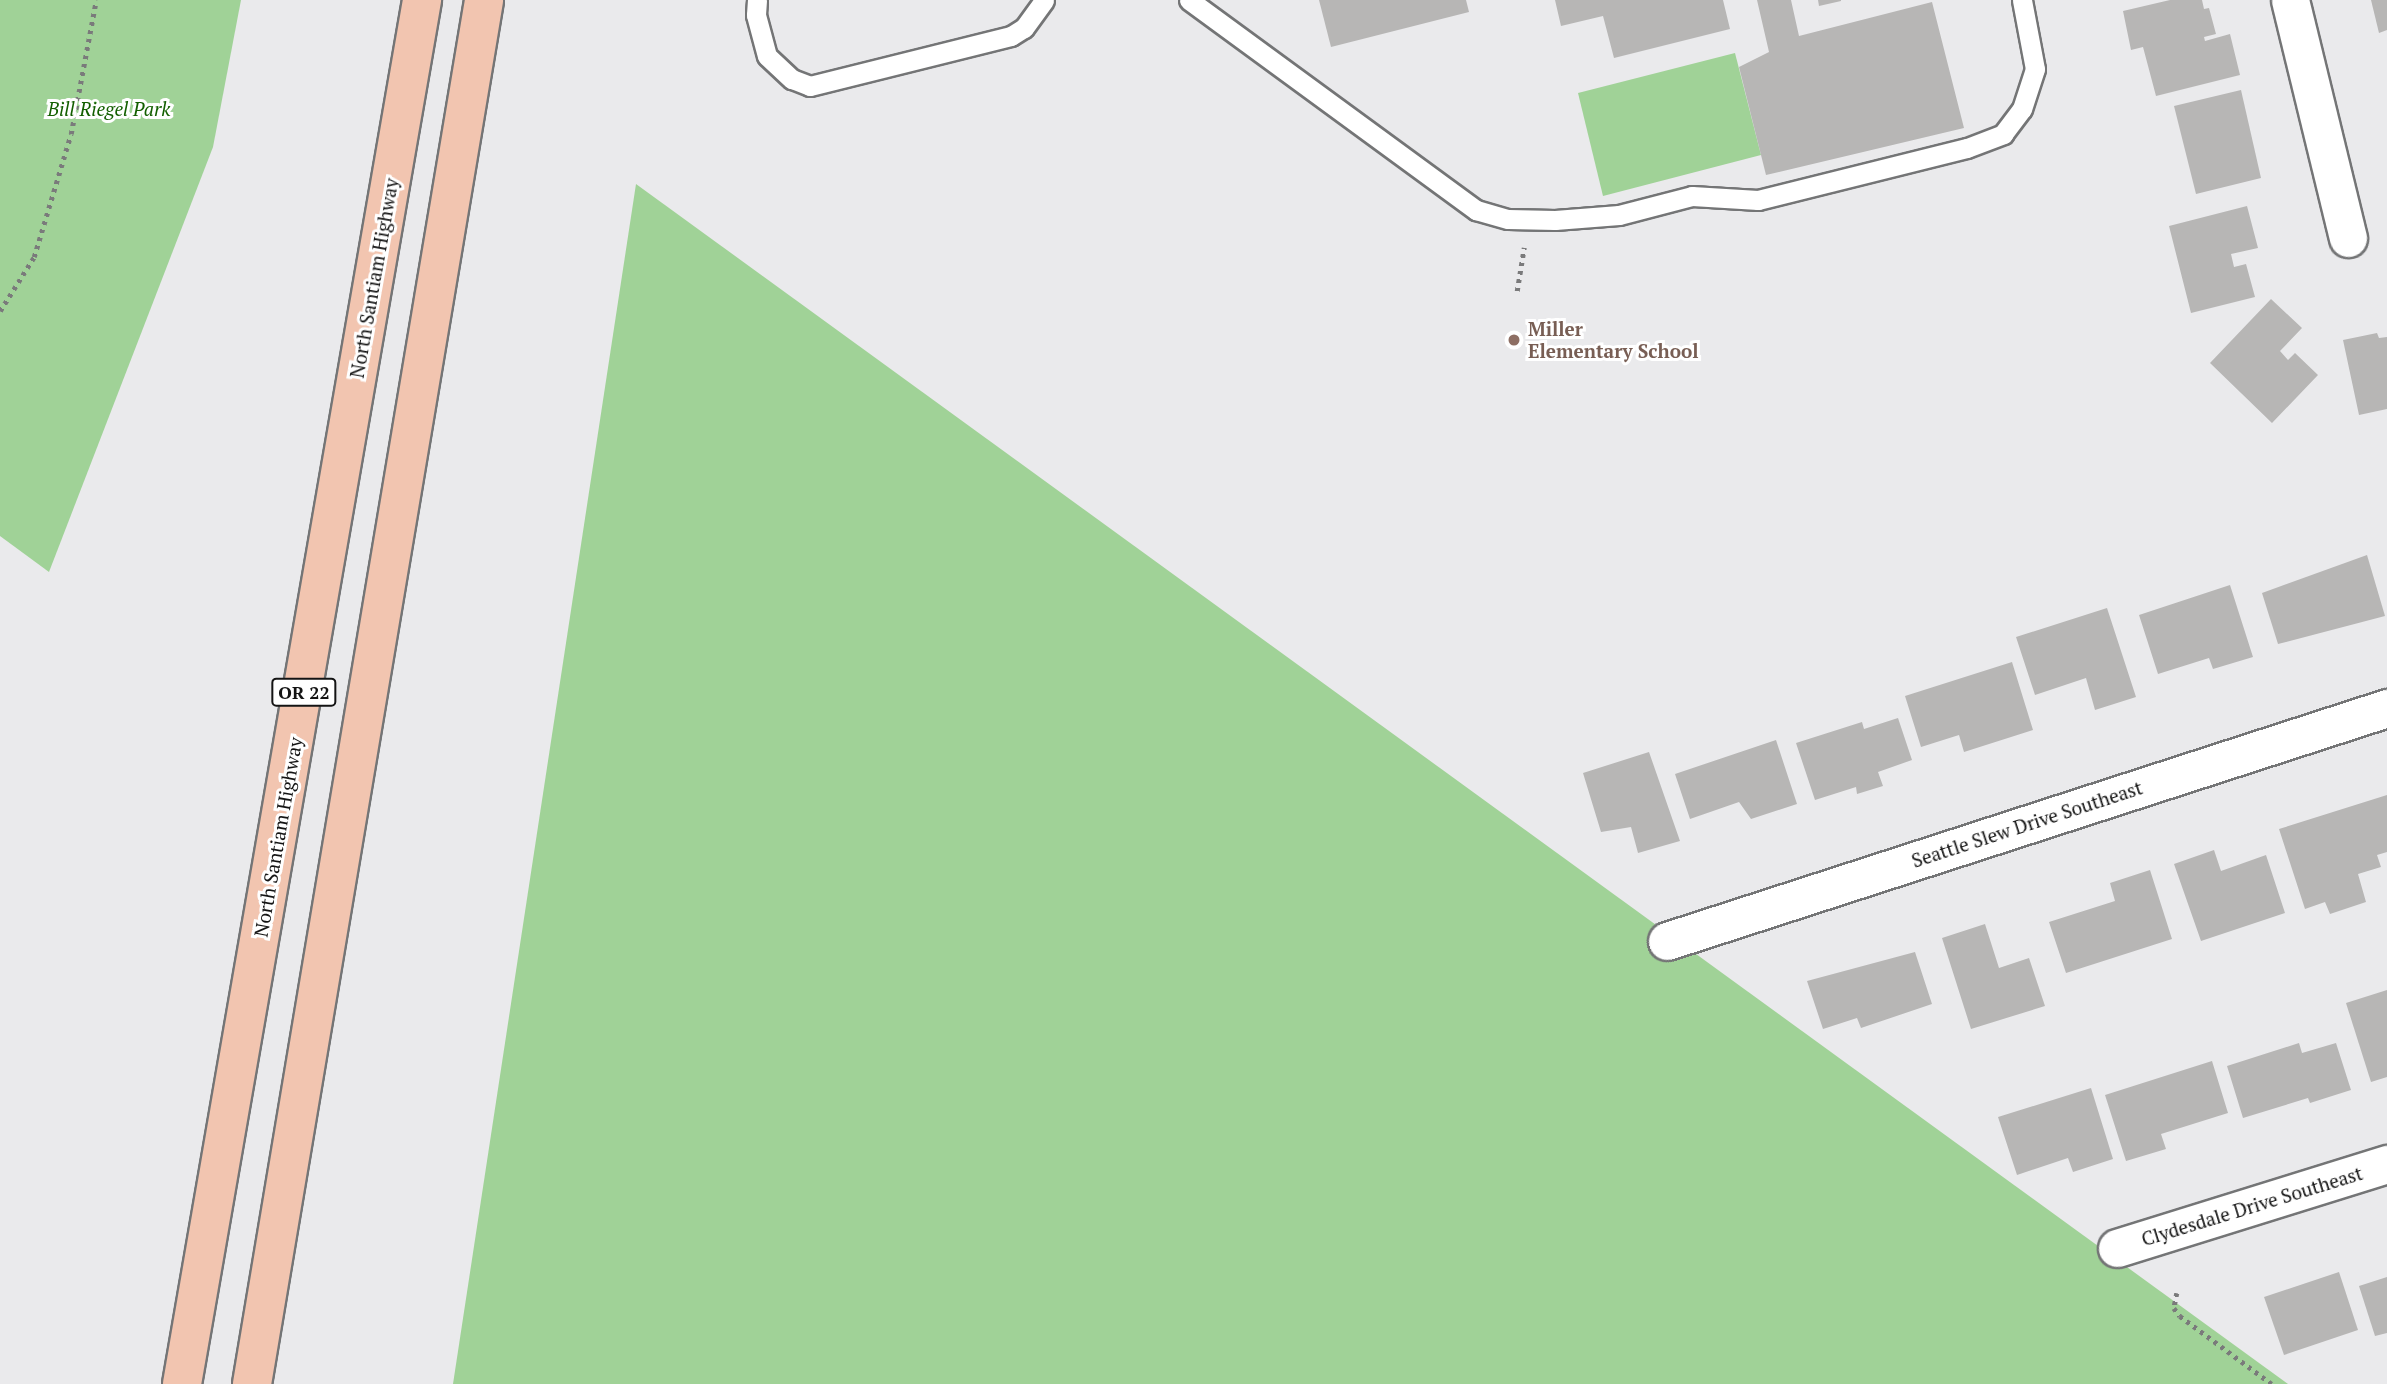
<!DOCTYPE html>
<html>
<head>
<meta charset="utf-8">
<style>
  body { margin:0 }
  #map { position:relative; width:2387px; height:1384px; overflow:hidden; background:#eaeaec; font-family:"PT Serif",serif }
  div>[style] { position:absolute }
  .green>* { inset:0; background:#a0d297 }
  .building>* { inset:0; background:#b7b6b5 }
  .path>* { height:4.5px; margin-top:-2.25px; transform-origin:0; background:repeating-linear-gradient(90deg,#7a7a7b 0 3.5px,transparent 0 8.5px) }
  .roads { filter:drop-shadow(2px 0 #747576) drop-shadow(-2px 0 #747576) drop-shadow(0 2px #747576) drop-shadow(0 -2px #747576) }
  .lane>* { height:19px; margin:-9.5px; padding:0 9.5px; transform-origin:9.5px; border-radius:9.5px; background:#fff }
  .street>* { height:37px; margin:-18.5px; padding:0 18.5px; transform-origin:18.5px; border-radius:18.5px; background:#fff }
  .highway>* { height:38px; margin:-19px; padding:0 19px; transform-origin:19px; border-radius:19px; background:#f2c5b0 }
  .dots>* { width:19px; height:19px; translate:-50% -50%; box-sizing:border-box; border:4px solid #fff; border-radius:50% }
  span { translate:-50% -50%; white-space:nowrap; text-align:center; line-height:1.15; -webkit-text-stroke:6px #fff; paint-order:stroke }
  .shield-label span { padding:2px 5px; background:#fff; border:2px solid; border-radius:5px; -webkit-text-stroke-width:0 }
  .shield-label { font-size:18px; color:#141414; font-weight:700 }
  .park-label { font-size:19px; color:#135f00; font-style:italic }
  .street-label { font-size:19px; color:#141414 }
  .education-label { font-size:19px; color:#785e54; font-weight:700 }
  .left { translate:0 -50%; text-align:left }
</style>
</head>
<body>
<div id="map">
  <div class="green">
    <i style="clip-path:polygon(0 0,241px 0,213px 147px,49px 572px,0 536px)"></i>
    <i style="clip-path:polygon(1735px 53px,1761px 155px,1603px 196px,1578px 93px)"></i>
    <i style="clip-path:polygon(636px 184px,2288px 1384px,453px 1384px)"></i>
  </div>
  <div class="building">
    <i style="clip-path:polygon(1319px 0,1466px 0,1469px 12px,1331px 47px)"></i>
    <i style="clip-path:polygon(1555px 0,1723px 0,1730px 29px,1614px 58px,1603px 16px,1561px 26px)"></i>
    <i style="clip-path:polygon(1757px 0,1791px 0,1799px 36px,1932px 2px,1964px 128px,1766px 175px,1739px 67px,1769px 52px)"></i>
    <i style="clip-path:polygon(1818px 0,1841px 0,1841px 1px,1819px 6px)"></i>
    <i style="clip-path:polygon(2170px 0,2202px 0,2204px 9px,2209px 8px,2216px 34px,2204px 37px,2205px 41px,2230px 34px,2240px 75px,2156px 96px,2143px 47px,2131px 50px,2123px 11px)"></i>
    <i style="clip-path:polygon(2371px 0,2387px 0,2387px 30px,2379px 33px)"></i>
    <i style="clip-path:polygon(2241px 90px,2261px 178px,2196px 194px,2174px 106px)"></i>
    <i style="clip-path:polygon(2247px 206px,2258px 248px,2231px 254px,2234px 267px,2246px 264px,2255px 297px,2191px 313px,2169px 226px)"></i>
    <i style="clip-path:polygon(2271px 299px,2302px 328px,2280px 351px,2288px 360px,2295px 353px,2318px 375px,2272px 423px,2210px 363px)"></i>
    <i style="clip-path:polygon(2377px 333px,2379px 338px,2387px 337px,2387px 409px,2359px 415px,2343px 340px)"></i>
    <i style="clip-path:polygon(2367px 555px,2385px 616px,2278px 644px,2262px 593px)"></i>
    <i style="clip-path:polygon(2230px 585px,2253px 657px,2213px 669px,2209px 658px,2158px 674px,2139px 615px)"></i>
    <i style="clip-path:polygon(2107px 608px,2136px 697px,2095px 710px,2086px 678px,2035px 695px,2016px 637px)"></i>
    <i style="clip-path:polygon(2012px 662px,2033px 730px,1964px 752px,1959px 735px,1921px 747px,1905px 696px)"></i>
    <i style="clip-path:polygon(1898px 718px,1912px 760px,1878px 772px,1883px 786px,1857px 794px,1856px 787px,1815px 800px,1796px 743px,1862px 722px,1864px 729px)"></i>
    <i style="clip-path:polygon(1776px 740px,1797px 804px,1751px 819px,1739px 802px,1690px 819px,1675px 774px)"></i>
    <i style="clip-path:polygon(1649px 752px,1680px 841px,1638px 853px,1631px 827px,1601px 832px,1583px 773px)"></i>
    <i style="clip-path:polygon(2387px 795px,2387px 852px,2377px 855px,2381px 867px,2358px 874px,2366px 902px,2330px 914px,2325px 902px,2305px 909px,2279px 829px)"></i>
    <i style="clip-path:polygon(2214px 850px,2221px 871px,2266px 855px,2285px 913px,2201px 941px,2174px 864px)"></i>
    <i style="clip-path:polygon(2150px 870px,2172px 939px,2066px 973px,2049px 922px,2115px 901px,2110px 883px)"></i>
    <i style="clip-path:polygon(1985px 924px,1999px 968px,2029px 958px,2045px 1006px,1971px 1029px,1942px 938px)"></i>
    <i style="clip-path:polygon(1915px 952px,1932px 1004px,1861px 1028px,1857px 1018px,1823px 1029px,1807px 981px)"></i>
    <i style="clip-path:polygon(2387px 990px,2387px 1077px,2371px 1082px,2346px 1003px)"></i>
    <i style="clip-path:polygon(2299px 1043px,2302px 1053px,2336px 1043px,2351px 1090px,2310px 1103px,2308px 1098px,2243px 1118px,2227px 1066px)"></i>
    <i style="clip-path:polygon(2212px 1061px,2228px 1113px,2161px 1134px,2166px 1149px,2126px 1161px,2105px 1095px)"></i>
    <i style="clip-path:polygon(2091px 1088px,2113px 1159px,2073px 1172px,2068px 1158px,2017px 1175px,1998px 1117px)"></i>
    <i style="clip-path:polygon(2339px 1272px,2358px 1330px,2284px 1355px,2264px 1297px)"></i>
    <i style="clip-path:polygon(2387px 1277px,2387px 1333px,2375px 1336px,2359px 1286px)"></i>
  </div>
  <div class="path">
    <i style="left:1517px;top:291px;width:44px;rotate:-80.8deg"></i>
    <i style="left:0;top:311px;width:64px;rotate:-57.8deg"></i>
    <i style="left:34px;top:257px;width:128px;rotate:-73.3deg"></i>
    <i style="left:71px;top:134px;width:136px;rotate:-79.4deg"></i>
    <i style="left:2177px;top:1293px;width:15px;rotate:101deg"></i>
    <i style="left:2174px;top:1308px;width:10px;rotate:53deg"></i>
    <i style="left:2180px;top:1316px;width:114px;rotate:36.5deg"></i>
  </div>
  <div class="roads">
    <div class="lane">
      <i style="left:757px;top:0;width:15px;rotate:94deg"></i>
      <i style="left:756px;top:15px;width:42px;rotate:75deg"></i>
      <i style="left:767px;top:56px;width:34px;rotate:43deg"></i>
      <i style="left:792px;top:79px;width:19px;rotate:21deg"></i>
      <i style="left:810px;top:86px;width:207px;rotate:-14deg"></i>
      <i style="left:1011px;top:36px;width:15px;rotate:-32deg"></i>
      <i style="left:1024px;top:28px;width:34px;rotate:-54deg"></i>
      <i style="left:1189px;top:0;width:356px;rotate:36.2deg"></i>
      <i style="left:1476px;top:210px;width:33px;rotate:16deg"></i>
      <i style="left:1508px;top:219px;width:47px;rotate:1.2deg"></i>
      <i style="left:1555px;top:220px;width:64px;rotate:-4.5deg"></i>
      <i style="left:1619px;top:215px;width:75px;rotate:-14.6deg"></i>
      <i style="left:1692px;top:196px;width:66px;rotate:3.5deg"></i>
      <i style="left:1758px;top:200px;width:215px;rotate:-14deg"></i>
      <i style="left:1967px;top:148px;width:39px;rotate:-21deg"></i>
      <i style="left:2003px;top:134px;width:31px;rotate:-53deg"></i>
      <i style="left:2022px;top:109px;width:42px;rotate:-72deg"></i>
      <i style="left:2035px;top:69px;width:70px;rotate:-100.7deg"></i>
    </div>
    <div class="street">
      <i style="left:2290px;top:0;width:245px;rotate:76.3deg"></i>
      <i style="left:1667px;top:941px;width:757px;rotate:-17.93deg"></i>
      <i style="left:2117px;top:1248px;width:283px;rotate:-17.3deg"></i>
    </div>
    <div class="highway">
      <i style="left:182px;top:1384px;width:1405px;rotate:-80.16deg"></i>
      <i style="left:252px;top:1384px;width:1403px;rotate:-80.48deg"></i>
    </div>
  </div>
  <div class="dots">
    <i style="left:1514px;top:340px;background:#8d6e63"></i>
  </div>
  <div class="shield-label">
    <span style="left:304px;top:692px">OR 22</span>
  </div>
  <div class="park-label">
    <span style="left:109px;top:109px">Bill Riegel Park</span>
  </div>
  <div class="street-label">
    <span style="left:374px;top:278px;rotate:-80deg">North Santiam Highway</span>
    <span style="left:2027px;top:824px;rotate:-18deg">Seattle Slew Drive Southeast</span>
    <span style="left:278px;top:837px;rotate:-80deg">North Santiam Highway</span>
    <span style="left:2252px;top:1206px;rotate:-17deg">Clydesdale Drive Southeast</span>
  </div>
  <div class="education-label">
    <span class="left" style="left:1528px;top:340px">Miller<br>Elementary School</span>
  </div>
</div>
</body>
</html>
